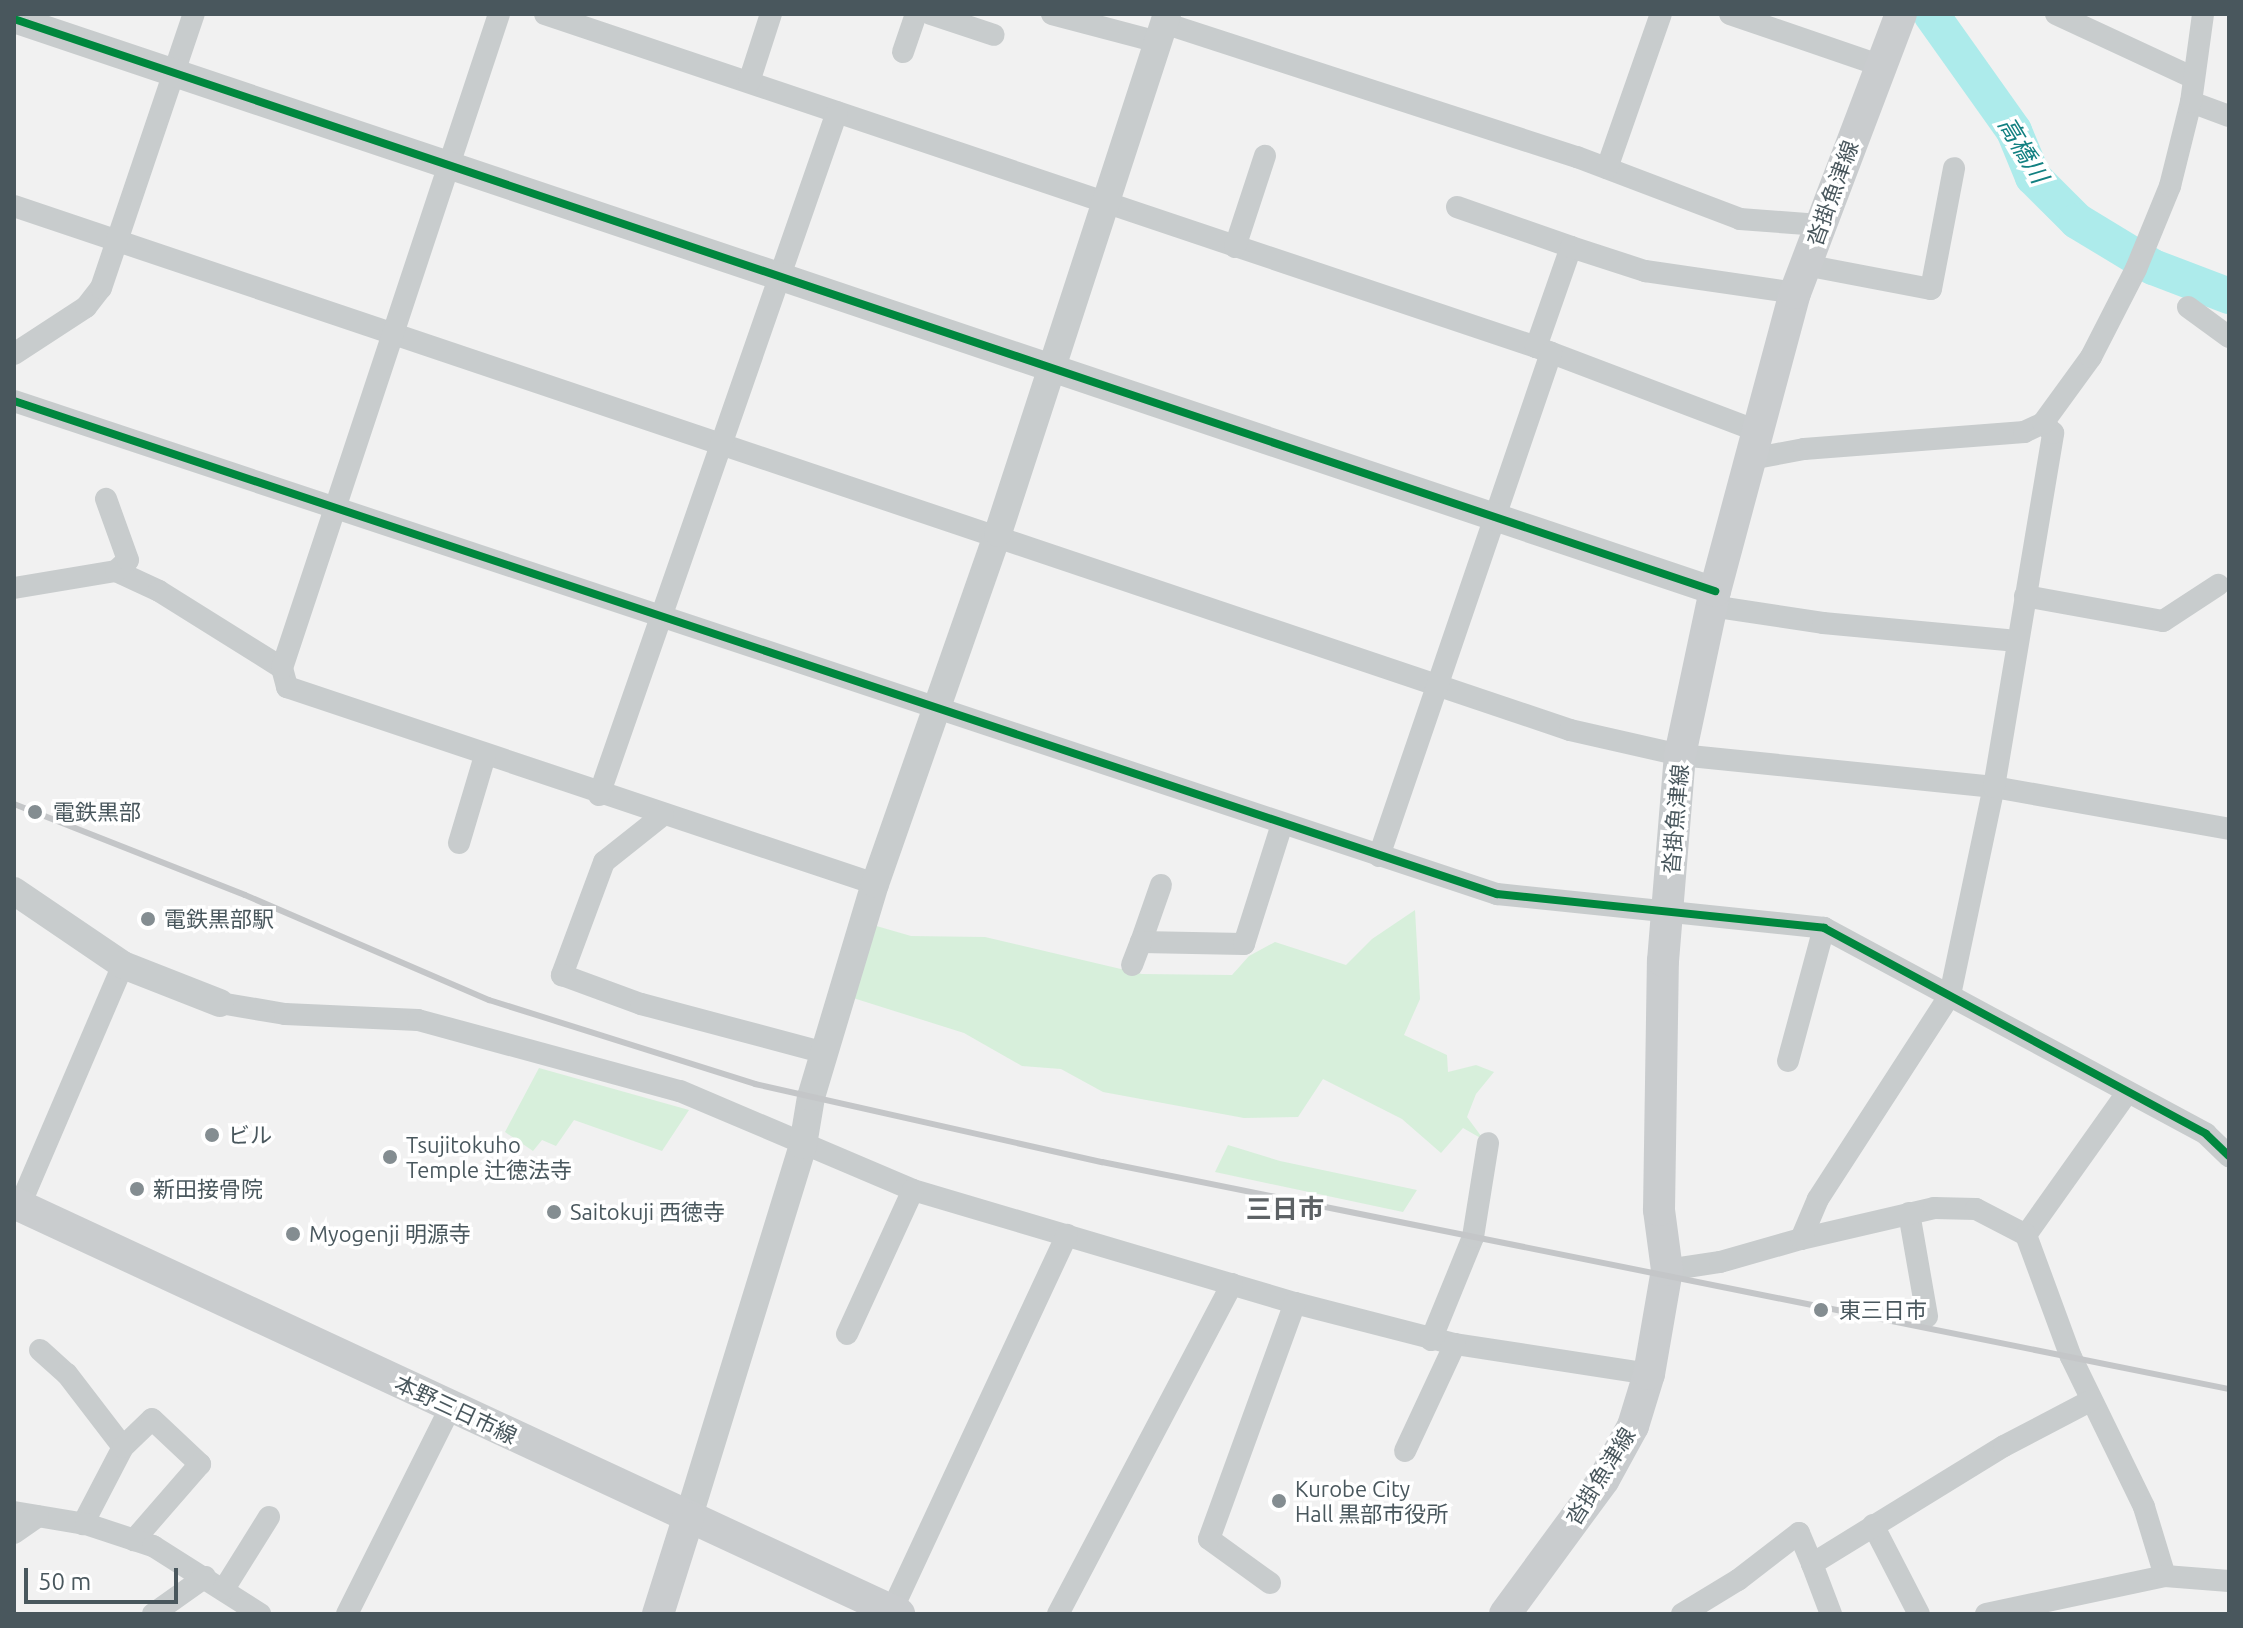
<!DOCTYPE html>
<html>
<head>
<meta charset="utf-8">
<style>
  body { margin:0 }
  #map { position:relative; width:2243px; height:1628px; overflow:hidden; background:#f1f1f1; font-family:Ubuntu,"Noto Sans JP",sans-serif }
  div>[style] { position:absolute }
  .green>* { inset:0; background:#d7efdb }
  .river>* { height:36px; margin:-18px; padding:0 18px; transform-origin:18px; border-radius:18px; background:#adebeb }
  .minor>* { height:22px; margin:-11px; padding:0 11px; transform-origin:11px; border-radius:11px; background:#c8cccd }
  .tertiary>* { height:28px; margin:-14px; padding:0 14px; transform-origin:14px; border-radius:14px; background:#c8cccd }
  .secondary>* { height:32px; margin:-16px; padding:0 16px; transform-origin:16px; border-radius:16px; background:#c9ccce }
  .rail>* { height:6px; margin:-3px; padding:0 3px; transform-origin:3px; border-radius:3px; background:#c4c6c8 }
  .cycleway>* { height:8px; margin:-4px; padding:0 4px; transform-origin:4px; border-radius:4px; background:#00873e }
  .dots>* { width:22px; height:22px; translate:-50% -50%; box-sizing:border-box; border:4px solid #fff; border-radius:50% }
  span { translate:-50% -50%; white-space:nowrap; text-align:center; line-height:1.15; -webkit-text-stroke:7px #fff; paint-order:stroke }
  .street-label { font-size:22px; color:#49575d }
  .poi-label { font-size:22px; color:#49575d }
  .left { translate:0 -50%; text-align:left }
  .water-label { font-size:24px; color:#128081; font-style:italic }
  .quarter-label { font-size:26px; color:#5d6265; font-weight:700 }
  .frame { position:absolute; inset:0; border:16px solid #49575d; pointer-events:none }
  .scale { position:absolute; left:24px; top:1568px; width:154px; height:36px; box-sizing:border-box; border:4px solid #49575d; border-top:0; padding-left:10px; font-size:24px; line-height:28px; white-space:nowrap; color:#49575d; -webkit-text-stroke:6px #fff; paint-order:stroke }
</style>
</head>
<body>
<div id="map">
  <div class="green">
    <i style="clip-path:polygon(1415px 910px,1420px 999px,1404px 1035px,1447px 1055px,1448px 1072px,1476px 1065px,1494px 1072px,1476px 1094px,1467px 1117px,1484px 1140px,1463px 1128px,1441px 1153px,1402px 1119px,1323px 1079px,1298px 1117px,1244px 1118px,1103px 1092px,1061px 1069px,1022px 1066px,964px 1033px,850px 997px,873px 925px,911px 936px,985px 937px,1142px 974px,1232px 975px,1249px 956px,1275px 942px,1346px 965px,1372px 939px)"></i>
    <i style="clip-path:polygon(539px 1068px,689px 1110px,662px 1151px,574px 1120px,556px 1146px,542px 1140px,533px 1151px,505px 1132px)"></i>
    <i style="clip-path:polygon(1228px 1145px,1280px 1161px,1417px 1190px,1403px 1212px,1215px 1172px)"></i>
  </div>
  <div class="river">
    <i style="left:1931px;top:14px;width:143px;rotate:54.6deg"></i>
    <i style="left:2014px;top:131px;width:50px;rotate:67.6deg"></i>
    <i style="left:2033px;top:177px;width:62px;rotate:45deg"></i>
    <i style="left:2077px;top:221px;width:89px;rotate:31.2deg"></i>
    <i style="left:2153px;top:267px;width:81px;rotate:20.9deg"></i>
  </div>
  <div class="minor">
    <i style="left:545px;top:14px;width:1045px;rotate:18.57deg"></i>
    <i style="left:1536px;top:347px;width:236px;rotate:20.8deg"></i>
    <i style="left:931px;top:14px;width:66px;rotate:18.4deg"></i>
    <i style="left:1052px;top:14px;width:110px;rotate:14.8deg"></i>
    <i style="left:1730px;top:14px;width:157px;rotate:18.9deg"></i>
    <i style="left:2056px;top:14px;width:152px;rotate:24.9deg"></i>
    <i style="left:1164px;top:23px;width:434px;rotate:18deg"></i>
    <i style="left:1577px;top:157px;width:174px;rotate:20.8deg"></i>
    <i style="left:1740px;top:219px;width:80px;rotate:4.3deg"></i>
    <i style="left:903px;top:52px;width:40px;rotate:-71.1deg"></i>
    <i style="left:749px;top:82px;width:71px;rotate:-72.1deg"></i>
    <i style="left:2191px;top:102px;width:40px;rotate:20.2deg"></i>
    <i style="left:1607px;top:168px;width:163px;rotate:-70.7deg"></i>
    <i style="left:14px;top:206px;width:1642px;rotate:18.61deg"></i>
    <i style="left:1570px;top:730px;width:113px;rotate:12.8deg"></i>
    <i style="left:1680px;top:755px;width:316px;rotate:5.8deg"></i>
    <i style="left:1994px;top:787px;width:239px;rotate:10.1deg"></i>
    <i style="left:1457px;top:207px;width:121px;rotate:19.3deg"></i>
    <i style="left:1571px;top:247px;width:106px;rotate:109.3deg"></i>
    <i style="left:1235px;top:247px;width:96px;rotate:-71.8deg"></i>
    <i style="left:1571px;top:247px;width:78px;rotate:18deg"></i>
    <i style="left:1645px;top:271px;width:152px;rotate:8.3deg"></i>
    <i style="left:1805px;top:265px;width:128px;rotate:10.8deg"></i>
    <i style="left:1931px;top:289px;width:123px;rotate:-79.2deg"></i>
    <i style="left:2188px;top:307px;width:51px;rotate:36.2deg"></i>
    <i style="left:14px;top:354px;width:86px;rotate:-33.1deg"></i>
    <i style="left:86px;top:307px;width:24px;rotate:-52deg"></i>
    <i style="left:101px;top:288px;width:289px;rotate:-71.3deg"></i>
    <i style="left:14px;top:401px;width:1563px;rotate:18.39deg"></i>
    <i style="left:1497px;top:894px;width:329px;rotate:5.9deg"></i>
    <i style="left:1824px;top:928px;width:434px;rotate:28.3deg"></i>
    <i style="left:2206px;top:1134px;width:32px;rotate:44deg"></i>
    <i style="left:1751px;top:459px;width:54px;rotate:-10.7deg"></i>
    <i style="left:1804px;top:449px;width:221px;rotate:-4.4deg"></i>
    <i style="left:2024px;top:432px;width:21px;rotate:-25deg"></i>
    <i style="left:116px;top:571px;width:47px;rotate:24.9deg"></i>
    <i style="left:159px;top:591px;width:145px;rotate:32deg"></i>
    <i style="left:282px;top:668px;width:20px;rotate:75deg"></i>
    <i style="left:287px;top:687px;width:620px;rotate:18.52deg"></i>
    <i style="left:14px;top:588px;width:103px;rotate:-9.5deg"></i>
    <i style="left:116px;top:571px;width:16px;rotate:-43deg"></i>
    <i style="left:128px;top:560px;width:65px;rotate:-109.8deg"></i>
    <i style="left:2025px;top:596px;width:140px;rotate:10.3deg"></i>
    <i style="left:2163px;top:621px;width:66px;rotate:-33.2deg"></i>
    <i style="left:1711px;top:606px;width:113px;rotate:8.6deg"></i>
    <i style="left:1823px;top:623px;width:195px;rotate:5.3deg"></i>
    <i style="left:282px;top:668px;width:689px;rotate:-71.64deg"></i>
    <i style="left:599px;top:795px;width:723px;rotate:-70.79deg"></i>
    <i style="left:663px;top:815px;width:75px;rotate:141.5deg"></i>
    <i style="left:604px;top:862px;width:121px;rotate:110.4deg"></i>
    <i style="left:562px;top:975px;width:84px;rotate:20.2deg"></i>
    <i style="left:641px;top:1004px;width:190px;rotate:14.9deg"></i>
    <i style="left:459px;top:843px;width:91px;rotate:-73.4deg"></i>
    <i style="left:1379px;top:856px;width:532px;rotate:-71.12deg"></i>
    <i style="left:1161px;top:885px;width:60px;rotate:109.3deg"></i>
    <i style="left:1141px;top:942px;width:103px;rotate:1.1deg"></i>
    <i style="left:1244px;top:944px;width:126px;rotate:-72.4deg"></i>
    <i style="left:1132px;top:965px;width:25px;rotate:-69deg"></i>
    <i style="left:220px;top:1003px;width:66px;rotate:9.6deg"></i>
    <i style="left:285px;top:1014px;width:133px;rotate:2.6deg"></i>
    <i style="left:418px;top:1020px;width:271px;rotate:15.2deg"></i>
    <i style="left:680px;top:1091px;width:253px;rotate:23deg"></i>
    <i style="left:913px;top:1190px;width:398px;rotate:16.5deg"></i>
    <i style="left:1295px;top:1303px;width:165px;rotate:14.4deg"></i>
    <i style="left:1455px;top:1344px;width:196px;rotate:8.8deg"></i>
    <i style="left:1788px;top:1061px;width:138px;rotate:-74.9deg"></i>
    <i style="left:20px;top:1205px;width:261px;rotate:-66.8deg"></i>
    <i style="left:1909px;top:1213px;width:105px;rotate:80.1deg"></i>
    <i style="left:2026px;top:1235px;width:174px;rotate:-54.6deg"></i>
    <i style="left:1801px;top:1239px;width:137px;rotate:-13.1deg"></i>
    <i style="left:1934px;top:1208px;width:42px;rotate:1.4deg"></i>
    <i style="left:1976px;top:1209px;width:56px;rotate:27.5deg"></i>
    <i style="left:2026px;top:1235px;width:130px;rotate:69.8deg"></i>
    <i style="left:2071px;top:1357px;width:167px;rotate:64deg"></i>
    <i style="left:2144px;top:1507px;width:72px;rotate:73.1deg"></i>
    <i style="left:1667px;top:1270px;width:54px;rotate:-8.6deg"></i>
    <i style="left:1720px;top:1262px;width:84px;rotate:-15.9deg"></i>
    <i style="left:1801px;top:1239px;width:43px;rotate:-67deg"></i>
    <i style="left:1818px;top:1199px;width:243px;rotate:-57.1deg"></i>
    <i style="left:1950px;top:995px;width:213px;rotate:-78.1deg"></i>
    <i style="left:1994px;top:787px;width:359px;rotate:-80.5deg"></i>
    <i style="left:2053px;top:433px;width:14px;rotate:-135deg"></i>
    <i style="left:2043px;top:423px;width:82px;rotate:-54deg"></i>
    <i style="left:2091px;top:357px;width:99px;rotate:-62.9deg"></i>
    <i style="left:2136px;top:269px;width:90px;rotate:-67.7deg"></i>
    <i style="left:2170px;top:186px;width:87px;rotate:-76deg"></i>
    <i style="left:2191px;top:102px;width:89px;rotate:-82.2deg"></i>
    <i style="left:847px;top:1334px;width:158px;rotate:-65.4deg"></i>
    <i style="left:1431px;top:1340px;width:111px;rotate:-67.8deg"></i>
    <i style="left:1473px;top:1237px;width:95px;rotate:-80.9deg"></i>
    <i style="left:40px;top:1350px;width:36px;rotate:42deg"></i>
    <i style="left:67px;top:1374px;width:92px;rotate:52.5deg"></i>
    <i style="left:123px;top:1447px;width:87px;rotate:117.5deg"></i>
    <i style="left:123px;top:1447px;width:40px;rotate:-44deg"></i>
    <i style="left:152px;top:1419px;width:66px;rotate:43.2deg"></i>
    <i style="left:200px;top:1464px;width:101px;rotate:131deg"></i>
    <i style="left:1405px;top:1451px;width:118px;rotate:-65deg"></i>
    <i style="left:14px;top:1512px;width:73px;rotate:9.5deg"></i>
    <i style="left:86px;top:1524px;width:71px;rotate:18.2deg"></i>
    <i style="left:153px;top:1546px;width:127px;rotate:32.4deg"></i>
    <i style="left:1873px;top:1525px;width:100px;rotate:62.7deg"></i>
    <i style="left:14px;top:1533px;width:29px;rotate:-35deg"></i>
    <i style="left:1270px;top:1583px;width:75px;rotate:-144.2deg"></i>
    <i style="left:1209px;top:1539px;width:251px;rotate:-70deg"></i>
    <i style="left:224px;top:1589px;width:85px;rotate:-58deg"></i>
    <i style="left:892px;top:1610px;width:414px;rotate:-65deg"></i>
    <i style="left:153px;top:1614px;width:64px;rotate:-35.4deg"></i>
    <i style="left:347px;top:1614px;width:233px;rotate:-63.4deg"></i>
    <i style="left:1058px;top:1614px;width:373px;rotate:-62.2deg"></i>
    <i style="left:1682px;top:1614px;width:66px;rotate:-31.3deg"></i>
    <i style="left:1738px;top:1580px;width:77px;rotate:-37.6deg"></i>
    <i style="left:1799px;top:1533px;width:34px;rotate:67deg"></i>
    <i style="left:1831px;top:1614px;width:53px;rotate:-110.8deg"></i>
    <i style="left:1812px;top:1564px;width:225px;rotate:-31.6deg"></i>
    <i style="left:2004px;top:1446px;width:97px;rotate:-27.6deg"></i>
    <i style="left:1986px;top:1614px;width:183px;rotate:-12deg"></i>
    <i style="left:2165px;top:1576px;width:64px;rotate:4.5deg"></i>
  </div>
  <div class="tertiary">
    <i style="left:14px;top:19px;width:1795px;rotate:18.59deg"></i>
    <i style="left:14px;top:891px;width:132px;rotate:34.2deg"></i>
    <i style="left:123px;top:965px;width:104px;rotate:21.4deg"></i>
    <i style="left:688px;top:1519px;width:391px;rotate:-72.9deg"></i>
    <i style="left:803px;top:1145px;width:49px;rotate:-80.5deg"></i>
    <i style="left:811px;top:1097px;width:222px;rotate:-73.3deg"></i>
    <i style="left:875px;top:884px;width:372px;rotate:-70.7deg"></i>
    <i style="left:998px;top:533px;width:546px;rotate:-71.96deg"></i>
  </div>
  <div class="secondary">
    <i style="left:14px;top:1203px;width:976px;rotate:24.91deg"></i>
    <i style="left:658px;top:1614px;width:100px;rotate:-72.5deg"></i>
    <i style="left:1505px;top:1614px;width:167px;rotate:-53.7deg"></i>
    <i style="left:1604px;top:1479px;width:60px;rotate:-61.3deg"></i>
    <i style="left:1633px;top:1426px;width:54px;rotate:-72.9deg"></i>
    <i style="left:1649px;top:1374px;width:106px;rotate:-80.2deg"></i>
    <i style="left:1667px;top:1270px;width:61px;rotate:-97.6deg"></i>
    <i style="left:1659px;top:1210px;width:249px;rotate:-89.1deg"></i>
    <i style="left:1663px;top:961px;width:207px;rotate:-85.3deg"></i>
    <i style="left:1680px;top:755px;width:168px;rotate:-78deg"></i>
    <i style="left:1715px;top:591px;width:309px;rotate:-75deg"></i>
    <i style="left:1795px;top:293px;width:298px;rotate:-69.2deg"></i>
  </div>
  <div class="rail">
    <i style="left:14px;top:804px;width:248px;rotate:21.5deg"></i>
    <i style="left:245px;top:895px;width:266px;rotate:23.3deg"></i>
    <i style="left:489px;top:1000px;width:279px;rotate:17.5deg"></i>
    <i style="left:755px;top:1084px;width:356px;rotate:12.7deg"></i>
    <i style="left:1102px;top:1162px;width:1150px;rotate:11.39deg"></i>
  </div>
  <div class="cycleway">
    <i style="left:14px;top:19px;width:1795px;rotate:18.59deg"></i>
    <i style="left:14px;top:401px;width:1563px;rotate:18.39deg"></i>
    <i style="left:1497px;top:894px;width:329px;rotate:5.9deg"></i>
    <i style="left:1824px;top:928px;width:434px;rotate:28.3deg"></i>
    <i style="left:2206px;top:1134px;width:32px;rotate:44deg"></i>
  </div>
  <div class="dots">
    <i style="left:35px;top:812px;background:#848d91"></i>
    <i style="left:148px;top:919px;background:#848d91"></i>
    <i style="left:212px;top:1135px;background:#848d91"></i>
    <i style="left:390px;top:1157px;background:#848d91"></i>
    <i style="left:137px;top:1189px;background:#848d91"></i>
    <i style="left:554px;top:1212px;background:#848d91"></i>
    <i style="left:293px;top:1234px;background:#848d91"></i>
    <i style="left:1821px;top:1310px;background:#848d91"></i>
    <i style="left:1279px;top:1501px;background:#848d91"></i>
  </div>
  <div class="street-label">
    <span style="left:1832px;top:193px;rotate:-70deg">沓掛魚津線</span>
    <span style="left:1675px;top:819px;rotate:-85deg">沓掛魚津線</span>
    <span style="left:456px;top:1409px;rotate:25deg">本野三日市線</span>
    <span style="left:1600px;top:1476px;rotate:-58deg">沓掛魚津線</span>
  </div>
  <div class="poi-label">
    <span class="left" style="left:53px;top:812px">電鉄黒部</span>
    <span class="left" style="left:164px;top:919px">電鉄黒部駅</span>
    <span class="left" style="left:228px;top:1135px">ビル</span>
    <span class="left" style="left:406px;top:1157px">Tsujitokuho<br>Temple 辻徳法寺</span>
    <span class="left" style="left:153px;top:1189px">新田接骨院</span>
    <span class="left" style="left:570px;top:1212px">Saitokuji 西徳寺</span>
    <span class="left" style="left:309px;top:1234px">Myogenji 明源寺</span>
    <span class="left" style="left:1839px;top:1310px">東三日市</span>
    <span class="left" style="left:1295px;top:1501px">Kurobe City<br>Hall 黒部市役所</span>
  </div>
  <div class="water-label">
    <span style="left:2023px;top:150px;rotate:59deg">高橋川</span>
  </div>
  <div class="quarter-label">
    <span style="left:1285px;top:1209px">三日市</span>
  </div>
  <div class="frame"></div>
  <div class="scale">50 m</div>
</div>
</body>
</html>
